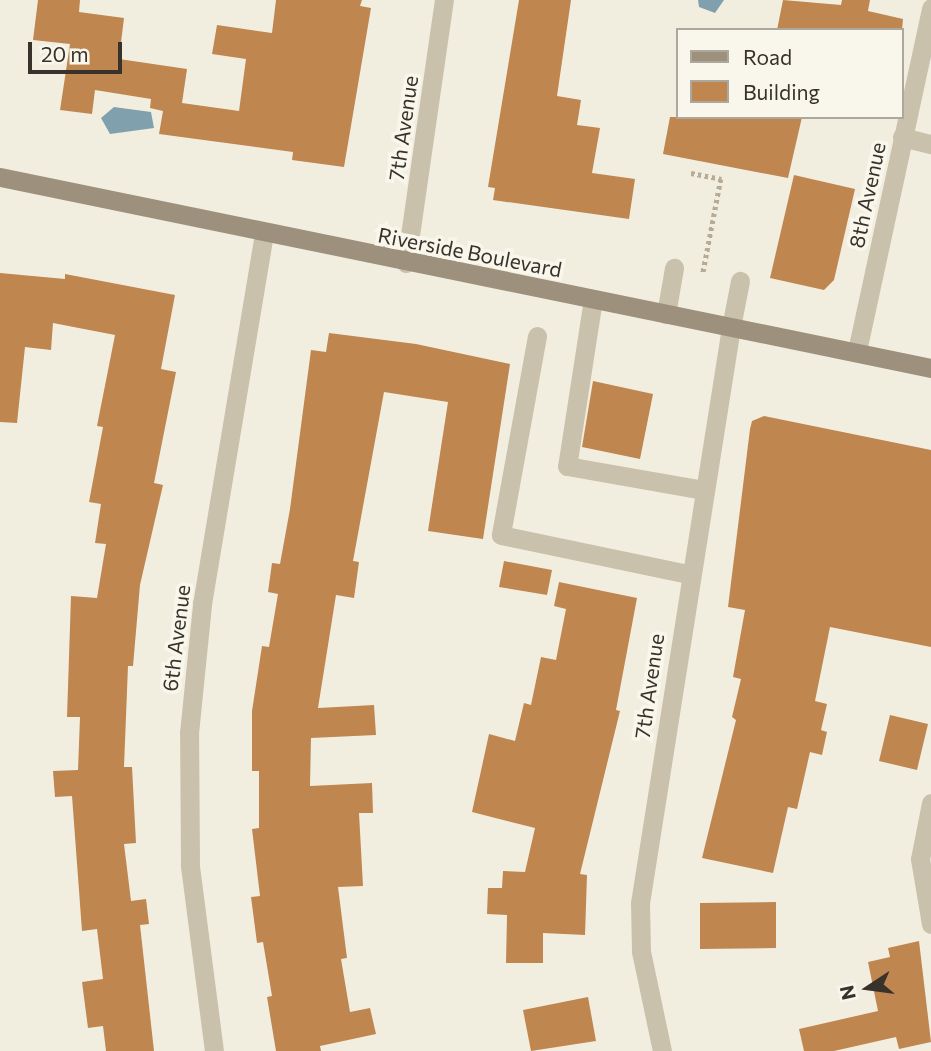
<!DOCTYPE html>
<html>
<head>
<meta charset="utf-8">
<style>
  body { margin:0 }
  #map { position:relative; width:931px; height:1051px; overflow:hidden; background:#f2eedf; font-family:Commissioner,sans-serif }
  div>[style] { position:absolute }
  .water>* { inset:0; background:#80a0ad }
  .building>* { inset:0; background:#bf8650 }
  .path>* { height:4.5px; margin-top:-2.25px; transform-origin:0; background:repeating-linear-gradient(90deg,#b5ab96 0 3.5px,transparent 0 7px) }
  .service>* { height:19px; margin:-9.5px; padding:0 9.5px; transform-origin:9.5px; border-radius:9.5px; background:#c9c1ac }
  .minor>* { height:19px; margin:-9.5px; padding:0 9.5px; transform-origin:9.5px; border-radius:9.5px; background:#c9c1ac }
  .secondary>* { height:19px; margin:-9.5px; padding:0 9.5px; transform-origin:9.5px; border-radius:9.5px; background:#9d917d }
  span { translate:-50% -50%; white-space:nowrap; text-align:center; line-height:1.15; -webkit-text-stroke:7px #f9f6ec; paint-order:stroke }
  .street-label { font-size:21px; color:#38322a }
  .legend { position:absolute; left:676px; top:28px; width:228px; height:91px; box-sizing:border-box; background:#f9f6ec; border:2px solid #aca89e; margin:0; padding:9px 12px; list-style:none; font-size:21px; color:#38322a }
  .legend li { display:flex; align-items:center; gap:14px; height:35px }
  .legend b { width:35px; border:2px solid #aca89e }
  .north { position:absolute; left:833px; top:953px; width:70px; height:70px; -webkit-text-stroke:5px #f9f6ec; paint-order:stroke; rotate:257deg; font-size:19px; font-weight:700; line-height:28px; text-align:center; color:#38322a }
  .north::after { content:''; display:block; margin:auto; width:24px; height:32px; background:#38322a; clip-path:polygon(50% 0,100% 100%,50% 72%,0 100%) }
  .scale { position:absolute; left:28px; top:42px; width:94px; height:32px; box-sizing:border-box; border:4px solid #38322a; border-top:0; padding-left:9px; font-size:21px; line-height:24px; white-space:nowrap; color:#38322a; -webkit-text-stroke:5px #f9f6ec; paint-order:stroke }
</style>
</head>
<body>
<div id="map">
  <div class="water">
    <i style="clip-path:polygon(698px 0,724px 0,715px 13px,699px 7px)"></i>
    <i style="clip-path:polygon(114px 107px,151px 112px,154px 128px,110px 134px,101px 118px)"></i>
  </div>
  <div class="building">
    <i style="clip-path:polygon(38px 0,80px 0,79px 12px,124px 18px,119px 59px,187px 69px,182px 103px,239px 111px,246px 59px,212px 54px,217px 25px,272px 33px,276px 0,362px 0,360px 6px,371px 8px,344px 167px,292px 160px,293px 152px,159px 134px,163px 111px,150px 108px,151px 99px,95px 90px,92px 114px,60px 110px,70px 44px,33px 40px)"></i>
    <i style="clip-path:polygon(519px 0,571px 0,557px 96px,581px 100px,577px 125px,600px 128px,592px 173px,635px 179px,629px 219px,493px 200px,495px 188px,488px 187px)"></i>
    <i style="clip-path:polygon(783px 0,841px 5px,842px 0,870px 0,868px 11px,903px 19px,902px 30px,777px 30px)"></i>
    <i style="clip-path:polygon(670px 117px,802px 117px,788px 178px,663px 154px)"></i>
    <i style="clip-path:polygon(794px 175px,855px 189px,834px 280px,824px 290px,770px 278px)"></i>
    <i style="clip-path:polygon(0 273px,65px 279px,65px 274px,175px 295px,161px 369px,176px 372px,154px 483px,163px 485px,140px 585px,133px 666px,128px 666px,124px 767px,132px 767px,136px 843px,124px 844px,131px 901px,146px 899px,149px 924px,140px 925px,154px 1051px,106px 1051px,103px 1026px,88px 1028px,82px 982px,103px 979px,97px 929px,82px 931px,72px 796px,55px 797px,53px 771px,78px 770px,80px 717px,67px 717px,71px 596px,97px 598px,106px 544px,95px 543px,101px 504px,89px 502px,103px 427px,97px 426px,115px 335px,53px 323px,51px 350px,25px 347px,17px 423px,0 422px)"></i>
    <i style="clip-path:polygon(329px 333px,416px 344px,510px 364px,483px 539px,428px 531px,448px 402px,384px 392px,353px 561px,359px 562px,354px 598px,336px 595px,318px 708px,374px 705px,376px 735px,311px 738px,310px 786px,372px 783px,373px 813px,359px 813px,363px 886px,338px 887px,347px 958px,341px 959px,350px 1012px,370px 1008px,376px 1034px,320px 1046px,321px 1051px,276px 1051px,267px 997px,272px 996px,263px 942px,257px 943px,251px 897px,260px 896px,252px 829px,259px 828px,259px 771px,252px 771px,252px 711px,262px 646px,269px 647px,278px 594px,268px 592px,272px 563px,280px 564px,290px 509px,311px 350px,326px 352px)"></i>
    <i style="clip-path:polygon(593px 381px,653px 394px,640px 459px,582px 447px)"></i>
    <i style="clip-path:polygon(764px 416px,931px 450px,931px 647px,830px 627px,815px 701px,827px 704px,821px 730px,827px 732px,822px 755px,810px 752px,797px 809px,788px 807px,773px 873px,702px 858px,736px 720px,732px 717px,741px 679px,733px 677px,745px 610px,728px 607px,750px 429px,752px 421px)"></i>
    <i style="clip-path:polygon(504px 561px,552px 570px,547px 595px,499px 587px)"></i>
    <i style="clip-path:polygon(559px 582px,637px 598px,616px 710px,620px 711px,580px 874px,587px 875px,585px 935px,543px 933px,543px 963px,506px 963px,507px 915px,487px 914px,488px 888px,502px 888px,503px 871px,525px 872px,535px 828px,472px 812px,489px 734px,515px 741px,524px 703px,531px 705px,541px 657px,556px 660px,566px 609px,554px 606px)"></i>
    <i style="clip-path:polygon(890px 715px,928px 724px,917px 770px,879px 761px)"></i>
    <i style="clip-path:polygon(776px 902px,776px 948px,700px 949px,700px 903px)"></i>
    <i style="clip-path:polygon(919px 941px,931px 1042px,899px 1049px,896px 1037px,834px 1051px,804px 1051px,799px 1029px,878px 1011px,868px 962px,890px 957px,888px 948px)"></i>
    <i style="clip-path:polygon(588px 997px,596px 1041px,531px 1051px,523px 1010px)"></i>
  </div>
  <div class="path">
    <i style="left:691px;top:173px;width:31px;rotate:11deg"></i>
    <i style="left:721px;top:179px;width:96px;rotate:100.8deg"></i>
  </div>
  <div class="service">
    <i style="left:902px;top:137px;width:30px;rotate:14deg"></i>
    <i style="left:593px;top:299px;width:169px;rotate:98.8deg"></i>
    <i style="left:567px;top:466px;width:138px;rotate:10deg"></i>
    <i style="left:666px;top:314px;width:47px;rotate:-80.1deg"></i>
    <i style="left:731px;top:327px;width:47px;rotate:-78.9deg"></i>
    <i style="left:537px;top:336px;width:202px;rotate:100.3deg"></i>
    <i style="left:501px;top:535px;width:191px;rotate:11.8deg"></i>
    <i style="left:931px;top:803px;width:57px;rotate:101.1deg"></i>
    <i style="left:920px;top:859px;width:66px;rotate:80.4deg"></i>
  </div>
  <div class="minor">
    <i style="left:406px;top:263px;width:266px;rotate:-81.8deg"></i>
    <i style="left:857px;top:351px;width:351px;rotate:-77.8deg"></i>
    <i style="left:214px;top:1051px;width:188px;rotate:-97.4deg"></i>
    <i style="left:190px;top:865px;width:132px;rotate:-90.4deg"></i>
    <i style="left:189px;top:733px;width:130px;rotate:-84.2deg"></i>
    <i style="left:202px;top:604px;width:374px;rotate:-80.5deg"></i>
    <i style="left:662px;top:1051px;width:102px;rotate:-101.9deg"></i>
    <i style="left:641px;top:951px;width:48px;rotate:-91.2deg"></i>
    <i style="left:640px;top:903px;width:583px;rotate:-81.02deg"></i>
  </div>
  <div class="secondary">
    <i style="left:0;top:177px;width:950px;rotate:11.59deg"></i>
  </div>
  <div class="street-label">
    <span style="left:403px;top:128px;rotate:-82deg">7th Avenue</span>
    <span style="left:867px;top:195px;rotate:-78deg">8th Avenue</span>
    <span style="left:470px;top:252px;rotate:11deg">Riverside Boulevard</span>
    <span style="left:176px;top:638px;rotate:-83deg">6th Avenue</span>
    <span style="left:649px;top:686px;rotate:-82deg">7th Avenue</span>
  </div>
  <ul class="legend">
  <li><b style="height:9px;background:#9d917d"></b>Road</li>
  <li><b style="height:19px;background:#bf8650"></b>Building</li>
  </ul>
  <div class="north">N</div>
  <div class="scale">20 m</div>
</div>
</body>
</html>
